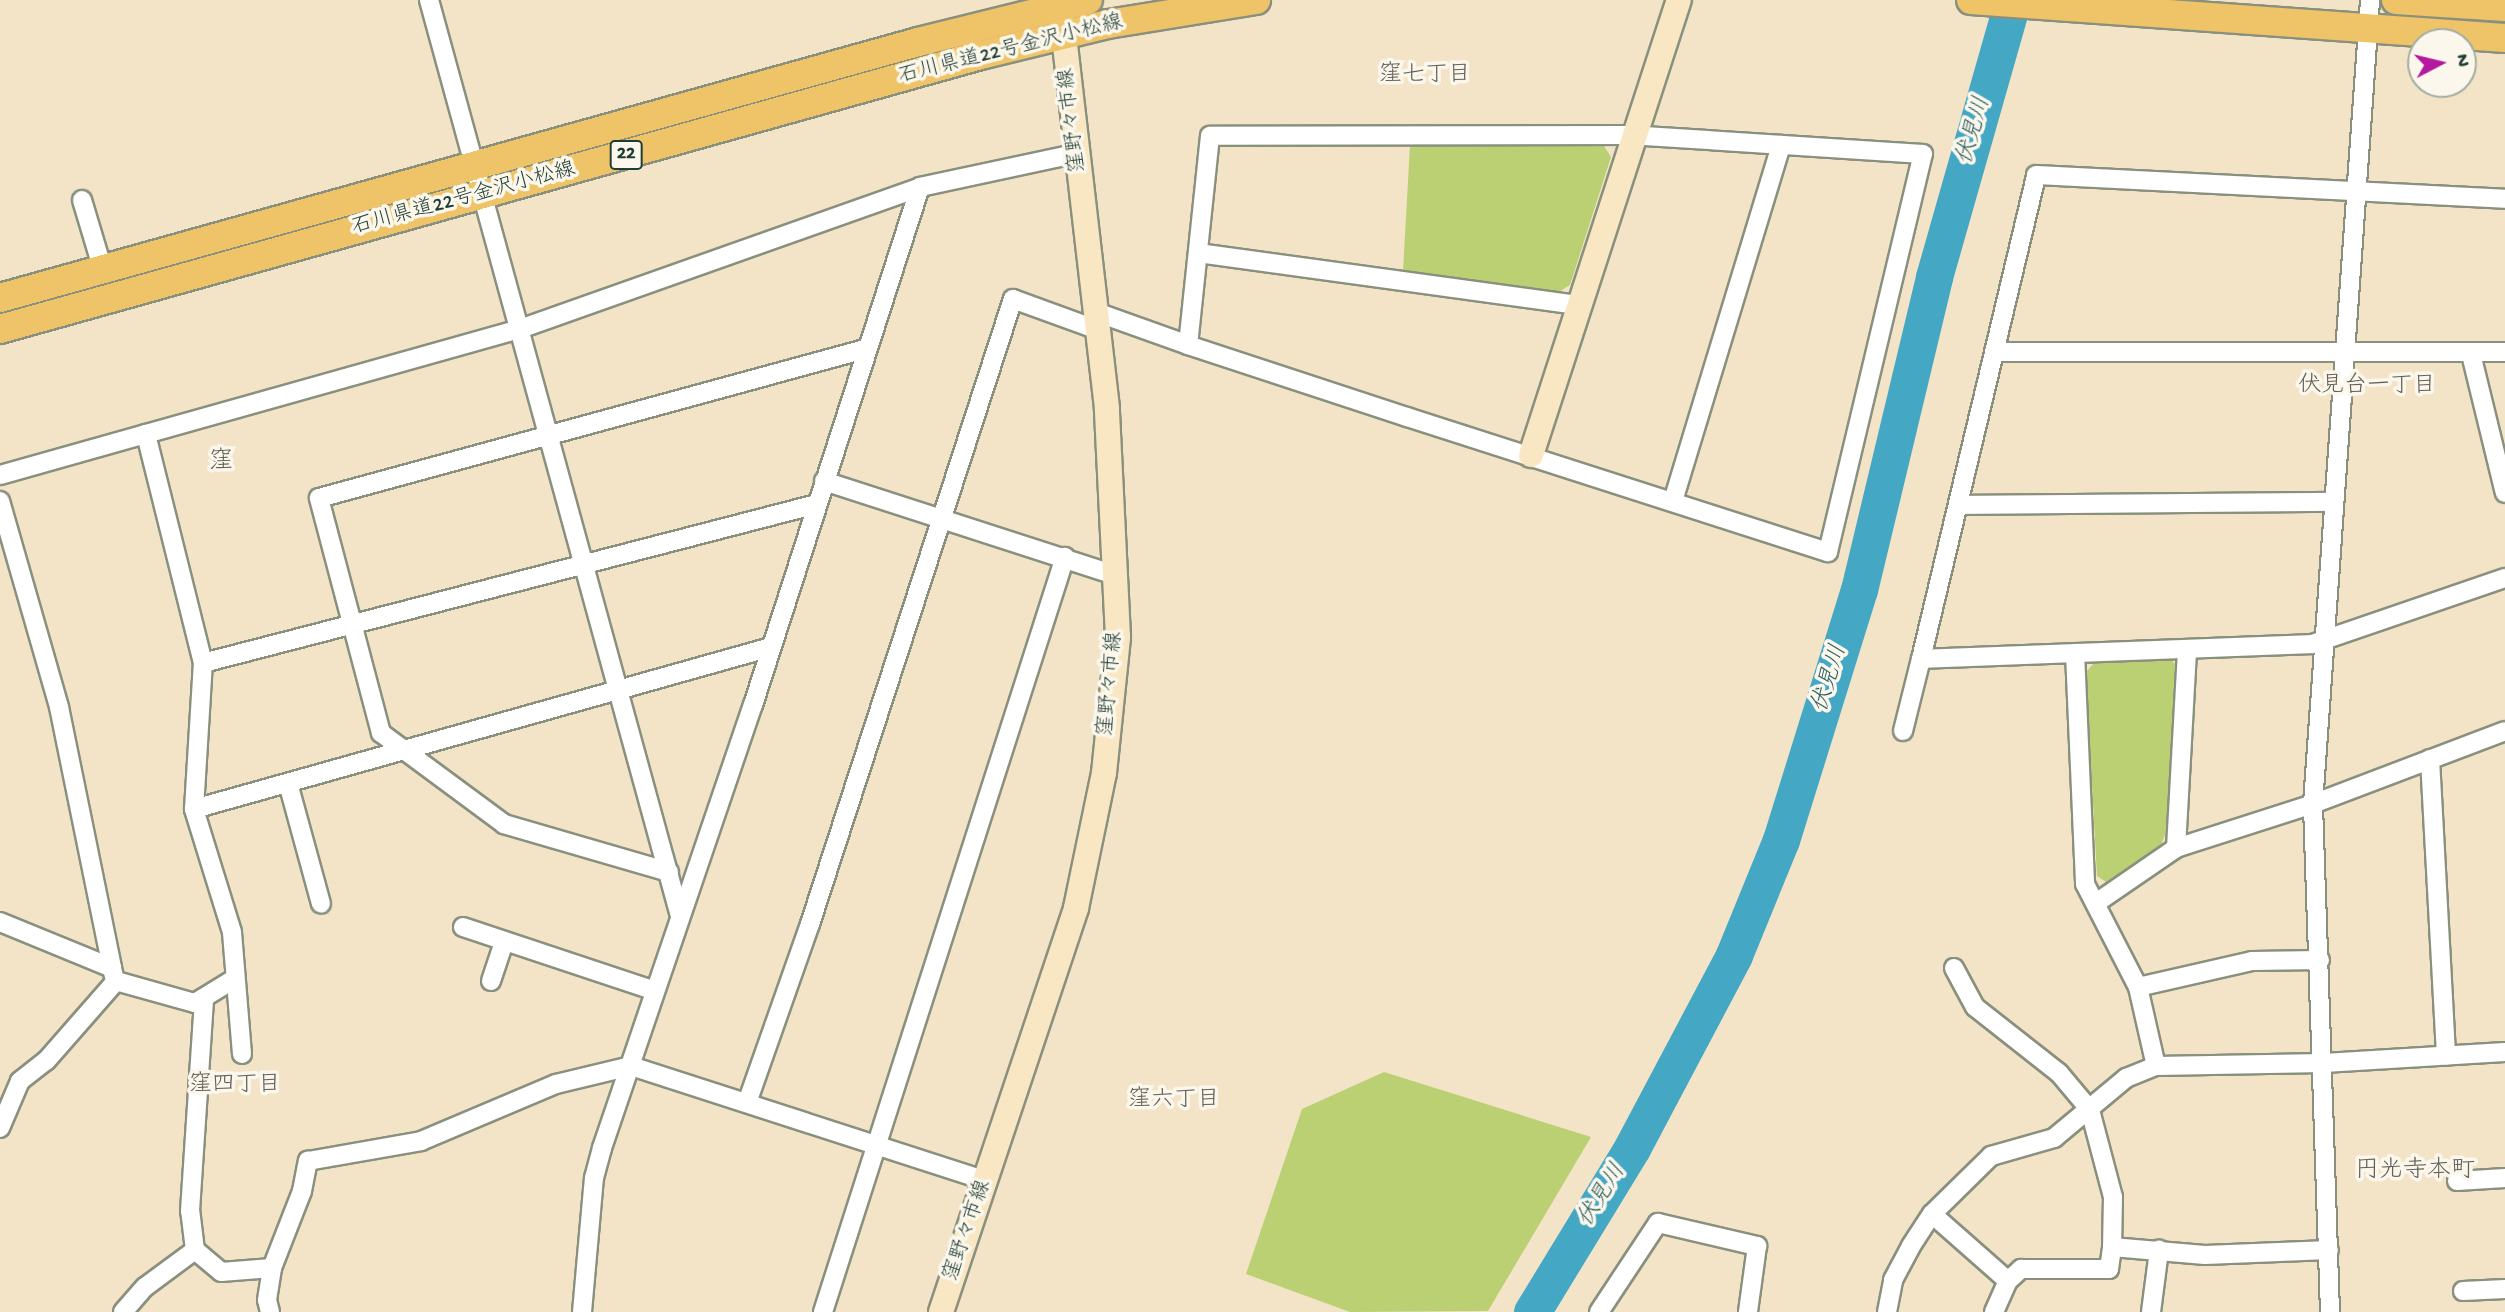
<!DOCTYPE html>
<html>
<head>
<meta charset="utf-8">
<style>
  body { margin:0 }
  #map { position:relative; width:2505px; height:1312px; overflow:hidden; background:#f3e4c8; font-family:"Gochi Hand","Klee One",sans-serif }
  div>[style] { position:absolute }
  .green>* { inset:0; background:#bbcf73 }
  .river>* { height:37px; margin:-18.5px; padding:0 18.5px; transform-origin:18.5px; border-radius:18.5px; background:#44a7c4 }
  .roads { filter:drop-shadow(2px 0 #89907e) drop-shadow(-2px 0 #89907e) drop-shadow(0 2px #89907e) drop-shadow(0 -2px #89907e) }
  .street>* { height:18px; margin:-9px; padding:0 9px; transform-origin:9px; border-radius:9px; background:#fff }
  .secondary>* { height:24px; margin:-12px; padding:0 12px; transform-origin:12px; border-radius:12px; background:#f9e7c3 }
  .primary>* { height:28px; margin:-14px; padding:0 14px; transform-origin:14px; border-radius:14px; background:#efc469 }
  span { translate:-50% -50%; white-space:nowrap; text-align:center; line-height:1.15; -webkit-text-stroke:7px #fbf7ec; paint-order:stroke }
  .shield-label span { padding:2px 5px; background:#fbf7ec; border:2px solid; border-radius:5px; -webkit-text-stroke-width:0 }
  .shield-label { font-size:19px; color:#1f3d34; font-weight:700 }
  .street-label { font-size:21px; color:#1f3d34 }
  .neighbourhood-label { font-size:23px; color:#636158 }
  .water-label { font-size:23px; color:#2a5d5f; font-style:italic }
  .quarter-label { font-size:24px; color:#636158 }
  .north { position:absolute; left:2407px; top:28px; width:70px; height:70px; box-sizing:border-box; background:#fbf7ec; border:2px solid #a3ada2; border-radius:50%; rotate:83deg; font-size:19px; font-weight:700; line-height:28px; text-align:center; color:#1f3d34 }
  .north::after { content:''; display:block; margin:auto; width:24px; height:32px; background:#b5179e; clip-path:polygon(50% 0,100% 100%,50% 72%,0 100%) }
</style>
</head>
<body>
<div id="map">
  <div class="green">
    <i style="clip-path:polygon(1410px 145px,1604px 146px,1611px 157px,1570px 285px,1557px 293px,1403px 271px)"></i>
    <i style="clip-path:polygon(2170px 658px,2179px 669px,2167px 830px,2161px 845px,2106px 882px,2097px 876px,2086px 672px,2094px 663px)"></i>
    <i style="clip-path:polygon(1384px 1072px,1591px 1137px,1488px 1311px,1350px 1312px,1246px 1274px,1302px 1109px)"></i>
  </div>
  <div class="river">
    <i style="left:1532px;top:1312px;width:192px;rotate:-58.6deg"></i>
    <i style="left:1632px;top:1148px;width:218px;rotate:-62.1deg"></i>
    <i style="left:1734px;top:955px;width:124px;rotate:-67.8deg"></i>
    <i style="left:1781px;top:840px;width:262px;rotate:-72.7deg"></i>
    <i style="left:1859px;top:590px;width:322px;rotate:-76.5deg"></i>
    <i style="left:1934px;top:277px;width:288px;rotate:-74.1deg"></i>
  </div>
  <div class="roads">
    <div class="street">
      <i style="left:429px;top:0;width:950px;rotate:74.68deg"></i>
      <i style="left:82px;top:200px;width:73px;rotate:73.3deg"></i>
      <i style="left:1198px;top:253px;width:385px;rotate:7.8deg"></i>
      <i style="left:1096px;top:312px;width:98px;rotate:19.7deg"></i>
      <i style="left:1188px;top:345px;width:231px;rotate:18.2deg"></i>
      <i style="left:1407px;top:417px;width:442px;rotate:17.8deg"></i>
      <i style="left:1828px;top:552px;width:409px;rotate:-76.6deg"></i>
      <i style="left:1923px;top:154px;width:291px;rotate:-176.3deg"></i>
      <i style="left:1633px;top:135px;width:423px;rotate:179.9deg"></i>
      <i style="left:1210px;top:136px;width:210px;rotate:96deg"></i>
      <i style="left:1994px;top:352px;width:511px"></i>
      <i style="left:2471px;top:354px;width:143px;rotate:76.3deg"></i>
      <i style="left:0;top:475px;width:152px;rotate:-15.7deg"></i>
      <i style="left:824px;top:481px;width:306px;rotate:17.9deg"></i>
      <i style="left:0;top:501px;width:214px;rotate:74deg"></i>
      <i style="left:59px;top:707px;width:266px;rotate:78.5deg"></i>
      <i style="left:1673px;top:501px;width:372px;rotate:-73.1deg"></i>
      <i style="left:1959px;top:505px;width:374px;rotate:-0.5deg"></i>
      <i style="left:2075px;top:653px;width:231px;rotate:87.5deg"></i>
      <i style="left:2085px;top:884px;width:116px;rotate:62.8deg"></i>
      <i style="left:2138px;top:987px;width:81px;rotate:77.2deg"></i>
      <i style="left:1921px;top:659px;width:497px;rotate:-76.6deg"></i>
      <i style="left:2036px;top:175px;width:470px;rotate:2.9deg"></i>
      <i style="left:203px;top:663px;width:634px;rotate:-14.52deg"></i>
      <i style="left:1903px;top:731px;width:74px;rotate:-76deg"></i>
      <i style="left:1921px;top:659px;width:391px;rotate:-2.2deg"></i>
      <i style="left:2312px;top:644px;width:204px;rotate:-18.9deg"></i>
      <i style="left:2430px;top:759px;width:297px;rotate:86.9deg"></i>
      <i style="left:288px;top:783px;width:125px;rotate:74.7deg"></i>
      <i style="left:194px;top:809px;width:599px;rotate:-15.68deg"></i>
      <i style="left:2176px;top:848px;width:198px;rotate:-86.8deg"></i>
      <i style="left:669px;top:872px;width:172px;rotate:-163.8deg"></i>
      <i style="left:504px;top:824px;width:153px;rotate:-143.5deg"></i>
      <i style="left:381px;top:733px;width:243px;rotate:-104.8deg"></i>
      <i style="left:319px;top:498px;width:566px;rotate:-15.26deg"></i>
      <i style="left:2096px;top:903px;width:97px;rotate:-34.5deg"></i>
      <i style="left:2176px;top:848px;width:144px;rotate:-17.8deg"></i>
      <i style="left:2313px;top:804px;width:205px;rotate:-20.8deg"></i>
      <i style="left:0;top:922px;width:121px;rotate:22.3deg"></i>
      <i style="left:112px;top:968px;width:9px;rotate:77deg"></i>
      <i style="left:463px;top:927px;width:202px;rotate:18.4deg"></i>
      <i style="left:1954px;top:968px;width:44px;rotate:61.7deg"></i>
      <i style="left:1975px;top:1007px;width:107px;rotate:38.2deg"></i>
      <i style="left:2059px;top:1073px;width:48px;rotate:50deg"></i>
      <i style="left:2090px;top:1110px;width:90px;rotate:75.2deg"></i>
      <i style="left:2113px;top:1197px;width:50px;rotate:91.1deg"></i>
      <i style="left:116px;top:981px;width:82px;rotate:15.6deg"></i>
      <i style="left:195px;top:1003px;width:46px;rotate:-31.6deg"></i>
      <i style="left:491px;top:981px;width:41px;rotate:-71.6deg"></i>
      <i style="left:2138px;top:987px;width:117px;rotate:-12.8deg"></i>
      <i style="left:2252px;top:961px;width:68px;rotate:-0.8deg"></i>
      <i style="left:242px;top:1054px;width:122px;rotate:-94.7deg"></i>
      <i style="left:232px;top:932px;width:129px;rotate:-107.2deg"></i>
      <i style="left:194px;top:809px;width:146px;rotate:-86.5deg"></i>
      <i style="left:203px;top:663px;width:236px;rotate:-104deg"></i>
      <i style="left:146px;top:434px;width:385px;rotate:-15.7deg"></i>
      <i style="left:517px;top:330px;width:428px;rotate:-19.5deg"></i>
      <i style="left:920px;top:187px;width:163px;rotate:-12.1deg"></i>
      <i style="left:748px;top:1100px;width:187px;rotate:-70.6deg"></i>
      <i style="left:810px;top:924px;width:657px;rotate:-72.01deg"></i>
      <i style="left:1013px;top:299px;width:90px;rotate:20deg"></i>
      <i style="left:0;top:1128px;width:51px;rotate:-66.9deg"></i>
      <i style="left:20px;top:1081px;width:33px;rotate:-38deg"></i>
      <i style="left:46px;top:1061px;width:106px;rotate:-48.8deg"></i>
      <i style="left:2457px;top:1181px;width:48px;rotate:-3.6deg"></i>
      <i style="left:1932px;top:1214px;width:101px;rotate:41.4deg"></i>
      <i style="left:195px;top:1250px;width:39px;rotate:-97deg"></i>
      <i style="left:190px;top:1211px;width:213px;rotate:-86.2deg"></i>
      <i style="left:2463px;top:1291px;width:42px;rotate:-2.7deg"></i>
      <i style="left:123px;top:1312px;width:33px;rotate:-49deg"></i>
      <i style="left:145px;top:1287px;width:62px;rotate:-36.5deg"></i>
      <i style="left:195px;top:1250px;width:34px;rotate:40deg"></i>
      <i style="left:221px;top:1272px;width:51px;rotate:-4.5deg"></i>
      <i style="left:270px;top:1312px;width:12px;rotate:-104deg"></i>
      <i style="left:267px;top:1300px;width:32px;rotate:-81deg"></i>
      <i style="left:272px;top:1268px;width:83px;rotate:-68.7deg"></i>
      <i style="left:302px;top:1191px;width:31px;rotate:-79deg"></i>
      <i style="left:308px;top:1161px;width:115px;rotate:-10deg"></i>
      <i style="left:421px;top:1141px;width:147px;rotate:-22.9deg"></i>
      <i style="left:556px;top:1084px;width:77px;rotate:-13.5deg"></i>
      <i style="left:631px;top:1066px;width:374px;rotate:17.9deg"></i>
      <i style="left:582px;top:1312px;width:135px;rotate:-84.9deg"></i>
      <i style="left:594px;top:1178px;width:31px;rotate:-75deg"></i>
      <i style="left:602px;top:1148px;width:468px;rotate:-71.2deg"></i>
      <i style="left:753px;top:705px;width:544px;rotate:-72.13deg"></i>
      <i style="left:823px;top:1312px;width:793px;rotate:-72.23deg"></i>
      <i style="left:1599px;top:1312px;width:107px;rotate:-56.5deg"></i>
      <i style="left:1658px;top:1223px;width:102px;rotate:13.1deg"></i>
      <i style="left:1757px;top:1246px;width:67px;rotate:97.8deg"></i>
      <i style="left:1887px;top:1312px;width:33px;rotate:-79deg"></i>
      <i style="left:1893px;top:1280px;width:38px;rotate:-62deg"></i>
      <i style="left:1911px;top:1246px;width:38px;rotate:-57deg"></i>
      <i style="left:1932px;top:1214px;width:83px;rotate:-44.5deg"></i>
      <i style="left:1991px;top:1156px;width:66px;rotate:-15.9deg"></i>
      <i style="left:2054px;top:1138px;width:94px;rotate:-39.8deg"></i>
      <i style="left:2126px;top:1078px;width:32px;rotate:-22deg"></i>
      <i style="left:2156px;top:1066px;width:168px;rotate:-1deg"></i>
      <i style="left:2324px;top:1063px;width:181px;rotate:-3.5deg"></i>
      <i style="left:1994px;top:1312px;width:34px;rotate:-66deg"></i>
      <i style="left:2008px;top:1281px;width:18px;rotate:-43deg"></i>
      <i style="left:2021px;top:1269px;width:88px"></i>
      <i style="left:2109px;top:1269px;width:22px;rotate:-82deg"></i>
      <i style="left:2112px;top:1247px;width:93px;rotate:4.9deg"></i>
      <i style="left:2205px;top:1255px;width:124px;rotate:-2.3deg"></i>
      <i style="left:2151px;top:1312px;width:63px;rotate:-82.6deg"></i>
      <i style="left:2330px;top:1312px;width:508px;rotate:-91.92deg"></i>
      <i style="left:2313px;top:804px;width:806px;rotate:-85.94deg"></i>
    </div>
    <div class="secondary">
      <i style="left:1531px;top:455px;width:478px;rotate:-72deg"></i>
      <i style="left:941px;top:1312px;width:426px;rotate:-71.5deg"></i>
      <i style="left:1076px;top:908px;width:138px;rotate:-78.3deg"></i>
      <i style="left:1104px;top:773px;width:137px;rotate:-84.1deg"></i>
      <i style="left:1118px;top:637px;width:229px;rotate:-92.8deg"></i>
      <i style="left:1107px;top:408px;width:393px;rotate:-96.6deg"></i>
    </div>
    <div class="primary">
      <i style="left:1971px;top:0;width:535px;rotate:4.07deg"></i>
      <i style="left:2396px;top:0;width:109px;rotate:3.7deg"></i>
      <i style="left:0;top:298px;width:953px;rotate:-15.58deg"></i>
      <i style="left:918px;top:42px;width:175px;rotate:-13.9deg"></i>
      <i style="left:0;top:329px;width:1019px;rotate:-15.61deg"></i>
      <i style="left:981px;top:55px;width:131px;rotate:-13.7deg"></i>
      <i style="left:1108px;top:24px;width:150px;rotate:-9.2deg"></i>
    </div>
  </div>
  <div class="shield-label">
    <span style="left:626px;top:155px">22</span>
  </div>
  <div class="street-label">
    <span style="left:1011px;top:51px;rotate:-14deg">石川県道22号金沢小松線</span>
    <span style="left:1074px;top:120px;rotate:-97deg">窪野々市線</span>
    <span style="left:464px;top:200px;rotate:-15deg">石川県道22号金沢小松線</span>
    <span style="left:1112px;top:684px;rotate:-85deg">窪野々市線</span>
    <span style="left:969px;top:1231px;rotate:-71deg">窪野々市線</span>
  </div>
  <div class="neighbourhood-label">
    <span style="left:1425px;top:76px">窪七丁目</span>
    <span style="left:2367px;top:387px">伏見台一丁目</span>
    <span style="left:235px;top:1086px">窪四丁目</span>
    <span style="left:1174px;top:1101px">窪六丁目</span>
  </div>
  <div class="water-label">
    <span style="left:1975px;top:131px;rotate:-74deg">伏見川</span>
    <span style="left:1831px;top:679px;rotate:-73deg">伏見川</span>
    <span style="left:1603px;top:1196px;rotate:-58deg">伏見川</span>
  </div>
  <div class="quarter-label">
    <span style="left:221px;top:463px">窪</span>
    <span style="left:2415px;top:1172px">円光寺本町</span>
  </div>
  <div class="north">N</div>
</div>
</body>
</html>
